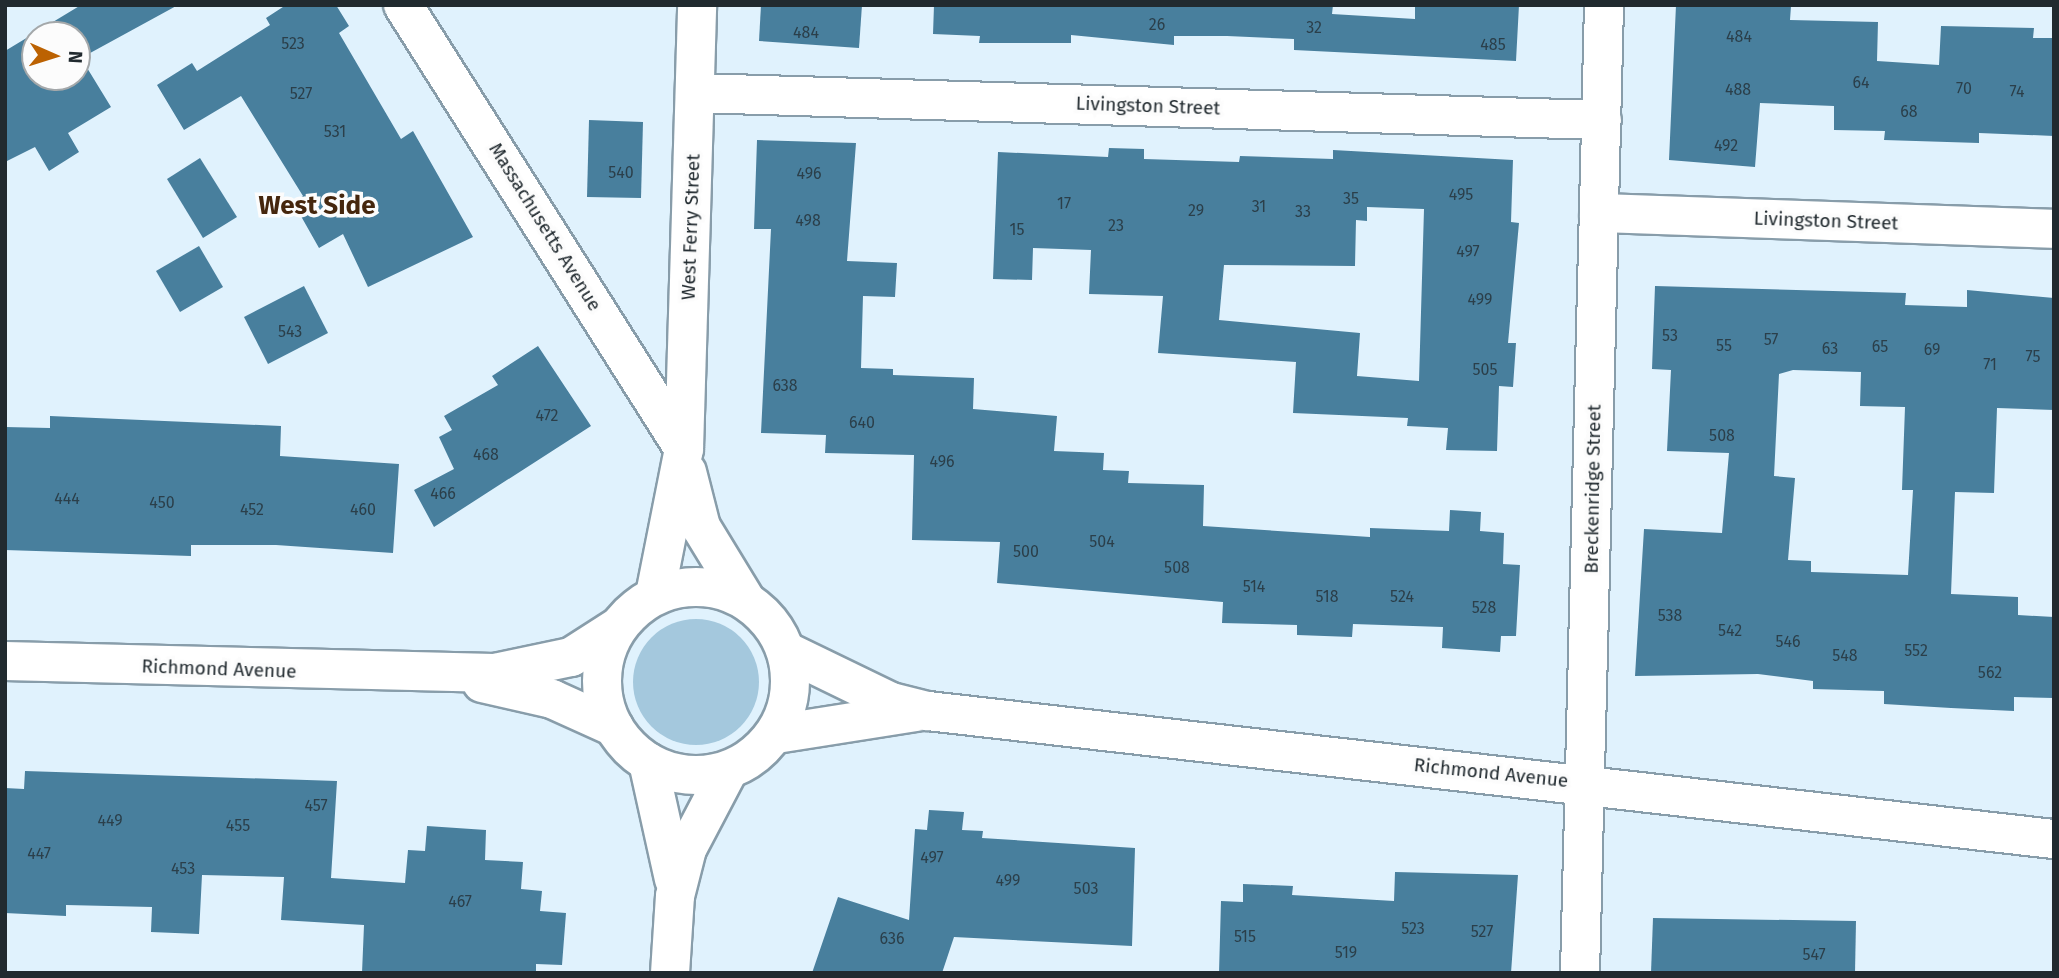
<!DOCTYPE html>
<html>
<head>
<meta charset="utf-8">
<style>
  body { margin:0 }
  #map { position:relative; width:2059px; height:978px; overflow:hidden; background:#e0f2fd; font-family:"Fira Sans",sans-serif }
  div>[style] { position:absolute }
  .green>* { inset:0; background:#a4c8dd }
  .round { border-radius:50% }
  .building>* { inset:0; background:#487f9d }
  .roads { filter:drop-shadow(2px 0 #889daa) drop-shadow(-2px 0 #889daa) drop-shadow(0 2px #889daa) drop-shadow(0 -2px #889daa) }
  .street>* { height:38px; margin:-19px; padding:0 19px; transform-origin:19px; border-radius:19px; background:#fff }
  .secondary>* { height:38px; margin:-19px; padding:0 19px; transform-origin:19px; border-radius:19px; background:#fff }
  .secondary>.ring { margin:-19px; padding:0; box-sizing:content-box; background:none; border:38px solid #fff; border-radius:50% }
  span { translate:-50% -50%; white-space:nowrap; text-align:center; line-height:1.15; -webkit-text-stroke:7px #fcfcfc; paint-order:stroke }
  .number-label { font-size:16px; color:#2b3f4a }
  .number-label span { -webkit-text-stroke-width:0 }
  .street-label { font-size:19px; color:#212a2f }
  .district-label { font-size:26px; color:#45260d; font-weight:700 }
  .frame { position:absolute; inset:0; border:7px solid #212a2f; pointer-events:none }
  .north { position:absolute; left:21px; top:21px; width:70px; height:70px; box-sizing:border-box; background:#fcfcfc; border:2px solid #a4a8aa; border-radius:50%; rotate:93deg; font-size:19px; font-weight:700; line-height:28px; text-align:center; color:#212a2f }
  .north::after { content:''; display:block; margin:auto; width:24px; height:32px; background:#bc6202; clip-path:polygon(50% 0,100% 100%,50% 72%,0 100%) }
</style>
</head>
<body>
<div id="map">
  <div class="green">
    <i class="round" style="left:633px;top:619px;width:126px;height:126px"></i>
  </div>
  <div class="building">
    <i style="clip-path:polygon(evenodd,81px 5px,178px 5px,81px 58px,111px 107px,68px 133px,79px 152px,49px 171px,35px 147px,5px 162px,5px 51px,81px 5px,35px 35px,77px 35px,77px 77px,35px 77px,35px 35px)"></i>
    <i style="clip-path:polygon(286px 5px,336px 5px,349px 26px,339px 33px,401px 139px,413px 131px,473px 237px,368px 287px,343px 234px,319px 248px,293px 202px,303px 196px,241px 96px,184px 130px,157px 85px,192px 63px,197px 71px,270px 25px,266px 18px)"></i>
    <i style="clip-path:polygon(761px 5px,862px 5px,859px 48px,759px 41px)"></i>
    <i style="clip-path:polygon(934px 5px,1333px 5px,1332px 14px,1415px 19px,1415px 5px,1519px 5px,1516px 61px,1294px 50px,1294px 39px,1227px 36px,1174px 36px,1174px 45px,1071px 35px,1071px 43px,979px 43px,980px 36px,933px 34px)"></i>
    <i style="clip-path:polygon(1676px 5px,1791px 6px,1790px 20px,1878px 22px,1877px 61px,1939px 65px,1941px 26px,2034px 28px,2033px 38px,2054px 38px,2054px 136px,1979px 133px,1979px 143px,1884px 140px,1885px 131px,1834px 130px,1834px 106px,1760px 103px,1755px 167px,1669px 160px)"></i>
    <i style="clip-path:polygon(589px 120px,643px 122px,641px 198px,587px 197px)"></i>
    <i style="clip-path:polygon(757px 140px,856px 143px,847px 261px,897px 263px,895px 297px,863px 296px,861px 368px,893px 369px,893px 375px,974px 378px,973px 409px,1057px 416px,1054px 451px,1104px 453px,1103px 470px,1129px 471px,1128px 483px,1204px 485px,1203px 526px,1370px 537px,1370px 528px,1449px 531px,1450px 510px,1481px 512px,1480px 531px,1504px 533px,1503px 564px,1520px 565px,1516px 636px,1501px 636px,1500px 652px,1442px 648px,1443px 627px,1353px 624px,1352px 637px,1297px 635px,1297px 625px,1222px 623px,1223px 602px,997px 583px,1000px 542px,912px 540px,914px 455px,825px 453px,826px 435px,761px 433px,771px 229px,754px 229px)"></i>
    <i style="clip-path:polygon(evenodd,1109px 148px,1144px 149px,1144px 159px,1239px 162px,1240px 156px,1333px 159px,1333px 150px,1513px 160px,1511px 222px,1519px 223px,1508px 343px,1516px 343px,1513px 387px,1499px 386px,1497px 451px,1446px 450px,1448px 428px,1407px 426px,1408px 418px,1293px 413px,1296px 362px,1158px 353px,1163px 296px,1089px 294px,1091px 250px,1033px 248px,1032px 280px,993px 279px,998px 152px,1108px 157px,1109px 148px,1367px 207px,1424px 209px,1419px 381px,1357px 376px,1360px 333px,1219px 320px,1224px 265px,1355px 266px,1356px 220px,1367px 221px,1367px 207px)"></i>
    <i style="clip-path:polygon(200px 158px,237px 217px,203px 238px,167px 179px)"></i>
    <i style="clip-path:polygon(199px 246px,223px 287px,180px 312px,156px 271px)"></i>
    <i style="clip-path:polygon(304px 286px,328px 333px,268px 364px,244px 317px)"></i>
    <i style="clip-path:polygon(evenodd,1655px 286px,1906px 293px,1905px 305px,1967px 307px,1967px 290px,2054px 298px,2054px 410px,1997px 408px,1994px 493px,1955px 492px,1951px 594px,2018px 597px,2018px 615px,2054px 617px,2054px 698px,2014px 697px,2014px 711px,1951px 708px,1884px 704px,1884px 691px,1813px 689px,1813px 681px,1758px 674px,1635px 676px,1644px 529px,1722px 533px,1729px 453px,1667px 451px,1671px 370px,1652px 369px,1655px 286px,1793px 370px,1861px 372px,1860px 406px,1905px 407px,1902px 490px,1913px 490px,1908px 575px,1811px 572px,1811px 561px,1788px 560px,1795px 478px,1774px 476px,1779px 374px,1793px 370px)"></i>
    <i style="clip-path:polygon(538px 346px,591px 426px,434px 527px,414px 490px,454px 469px,439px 437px,452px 430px,444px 416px,498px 385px,492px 376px)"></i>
    <i style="clip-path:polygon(50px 416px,281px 426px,280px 456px,399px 464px,393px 553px,276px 545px,191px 545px,191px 556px,5px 550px,5px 427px,50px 428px)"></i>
    <i style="clip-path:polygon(25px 771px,337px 781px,331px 878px,405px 883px,408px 850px,425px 851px,427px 826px,486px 830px,485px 860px,523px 862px,521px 889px,542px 891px,540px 911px,566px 913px,562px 965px,536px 964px,536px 973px,362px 973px,364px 925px,281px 920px,284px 877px,202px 875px,199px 934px,151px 932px,152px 907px,66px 905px,66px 916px,5px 913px,5px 788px,24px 789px)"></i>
    <i style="clip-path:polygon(929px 810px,964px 812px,962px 830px,983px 831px,982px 838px,1135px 848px,1132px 946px,954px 937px,942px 973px,812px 973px,838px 897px,909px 920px,915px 829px,927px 830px)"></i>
    <i style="clip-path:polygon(1395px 872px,1518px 875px,1511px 973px,1219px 973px,1221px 901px,1243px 902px,1243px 884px,1293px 886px,1292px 895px,1394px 901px)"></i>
    <i style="clip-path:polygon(1653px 918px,1856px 921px,1855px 973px,1651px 973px)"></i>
  </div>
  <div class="roads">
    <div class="street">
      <i style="left:403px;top:5px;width:525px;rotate:57.67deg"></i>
      <i style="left:695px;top:93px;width:907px;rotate:1.71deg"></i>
      <i style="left:1599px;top:213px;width:455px;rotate:2deg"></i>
      <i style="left:1580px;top:973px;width:968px;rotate:-88.58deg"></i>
    </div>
    <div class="secondary">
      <i style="left:687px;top:472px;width:57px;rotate:75.7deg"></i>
      <i style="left:701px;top:527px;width:84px;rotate:58.6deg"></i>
      <i class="ring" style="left:602px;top:587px;width:150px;height:150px"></i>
      <i style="left:655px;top:595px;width:149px;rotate:-78.8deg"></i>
      <i style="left:684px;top:449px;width:444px;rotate:-88.3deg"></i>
      <i style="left:786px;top:651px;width:117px;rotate:25.9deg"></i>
      <i style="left:891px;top:702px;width:38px;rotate:14deg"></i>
      <i style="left:928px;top:711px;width:1133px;rotate:6.49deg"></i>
      <i style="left:5px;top:661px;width:489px;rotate:1.4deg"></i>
      <i style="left:494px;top:673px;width:79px;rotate:-11.7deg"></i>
      <i style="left:571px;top:657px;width:56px;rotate:-32.6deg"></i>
      <i style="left:482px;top:683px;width:72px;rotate:12.9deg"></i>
      <i style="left:552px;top:699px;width:68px;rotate:24.3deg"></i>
      <i style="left:776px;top:734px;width:142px;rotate:-8.9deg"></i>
      <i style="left:648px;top:762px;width:120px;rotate:77.5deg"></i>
      <i style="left:670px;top:973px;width:77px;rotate:-86.3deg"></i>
      <i style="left:675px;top:896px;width:49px;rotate:-75.7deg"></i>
      <i style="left:687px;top:849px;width:88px;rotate:-62.3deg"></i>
    </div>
  </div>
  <div class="number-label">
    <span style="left:1157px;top:25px">26</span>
    <span style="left:1314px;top:28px">32</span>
    <span style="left:806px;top:33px">484</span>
    <span style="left:1739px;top:37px">484</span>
    <span style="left:293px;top:44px">523</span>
    <span style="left:1493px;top:45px">485</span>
    <span style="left:1861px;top:83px">64</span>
    <span style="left:1964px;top:89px">70</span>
    <span style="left:1738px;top:90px">488</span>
    <span style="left:2017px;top:92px">74</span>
    <span style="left:301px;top:94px">527</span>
    <span style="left:1909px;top:112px">68</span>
    <span style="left:335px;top:132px">531</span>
    <span style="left:1726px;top:146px">492</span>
    <span style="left:621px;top:173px">540</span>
    <span style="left:809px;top:174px">496</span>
    <span style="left:1461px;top:195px">495</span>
    <span style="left:1351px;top:199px">35</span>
    <span style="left:1064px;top:204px">17</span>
    <span style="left:1259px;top:207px">31</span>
    <span style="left:1196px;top:211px">29</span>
    <span style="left:1303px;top:212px">33</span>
    <span style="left:808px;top:221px">498</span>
    <span style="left:1116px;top:226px">23</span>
    <span style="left:1017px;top:230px">15</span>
    <span style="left:1468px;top:252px">497</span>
    <span style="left:1480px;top:300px">499</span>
    <span style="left:290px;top:332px">543</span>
    <span style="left:1670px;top:336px">53</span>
    <span style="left:1771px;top:340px">57</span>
    <span style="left:1724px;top:346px">55</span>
    <span style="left:1880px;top:347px">65</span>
    <span style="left:1830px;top:349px">63</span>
    <span style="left:1932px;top:350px">69</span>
    <span style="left:2033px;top:357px">75</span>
    <span style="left:1990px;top:365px">71</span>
    <span style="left:1485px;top:370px">505</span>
    <span style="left:785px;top:386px">638</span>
    <span style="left:547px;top:416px">472</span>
    <span style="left:862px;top:423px">640</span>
    <span style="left:1722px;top:436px">508</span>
    <span style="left:486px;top:455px">468</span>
    <span style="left:942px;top:462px">496</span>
    <span style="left:443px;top:494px">466</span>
    <span style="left:67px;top:499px">444</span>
    <span style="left:162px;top:503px">450</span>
    <span style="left:252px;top:510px">452</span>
    <span style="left:363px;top:510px">460</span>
    <span style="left:1102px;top:542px">504</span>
    <span style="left:1026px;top:552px">500</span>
    <span style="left:1177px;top:568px">508</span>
    <span style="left:1254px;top:587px">514</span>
    <span style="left:1327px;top:597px">518</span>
    <span style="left:1402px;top:597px">524</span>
    <span style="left:1484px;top:608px">528</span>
    <span style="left:1670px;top:616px">538</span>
    <span style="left:1730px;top:631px">542</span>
    <span style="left:1788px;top:642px">546</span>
    <span style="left:1916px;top:651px">552</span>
    <span style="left:1845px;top:656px">548</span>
    <span style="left:1990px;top:673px">562</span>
    <span style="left:316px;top:806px">457</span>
    <span style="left:110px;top:821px">449</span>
    <span style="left:238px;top:826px">455</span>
    <span style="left:39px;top:854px">447</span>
    <span style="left:932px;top:858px">497</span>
    <span style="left:183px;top:869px">453</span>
    <span style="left:1008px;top:881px">499</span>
    <span style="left:1086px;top:889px">503</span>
    <span style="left:460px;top:902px">467</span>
    <span style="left:1413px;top:929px">523</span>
    <span style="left:1482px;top:932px">527</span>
    <span style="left:1245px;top:937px">515</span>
    <span style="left:892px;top:939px">636</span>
    <span style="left:1346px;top:953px">519</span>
    <span style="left:1814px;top:955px">547</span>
  </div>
  <div class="street-label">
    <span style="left:1148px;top:106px;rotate:2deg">Livingston Street</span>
    <span style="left:1826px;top:221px;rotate:2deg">Livingston Street</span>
    <span style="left:545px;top:227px;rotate:58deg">Massachusetts Avenue</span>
    <span style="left:691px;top:227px;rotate:-88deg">West Ferry Street</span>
    <span style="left:1593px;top:489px;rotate:-89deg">Breckenridge Street</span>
    <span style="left:219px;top:669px;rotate:2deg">Richmond Avenue</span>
    <span style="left:1491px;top:773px;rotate:6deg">Richmond Avenue</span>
  </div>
  <div class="district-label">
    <span style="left:317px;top:206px">West Side</span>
  </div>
  <div class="frame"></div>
  <div class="north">N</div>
</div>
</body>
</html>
